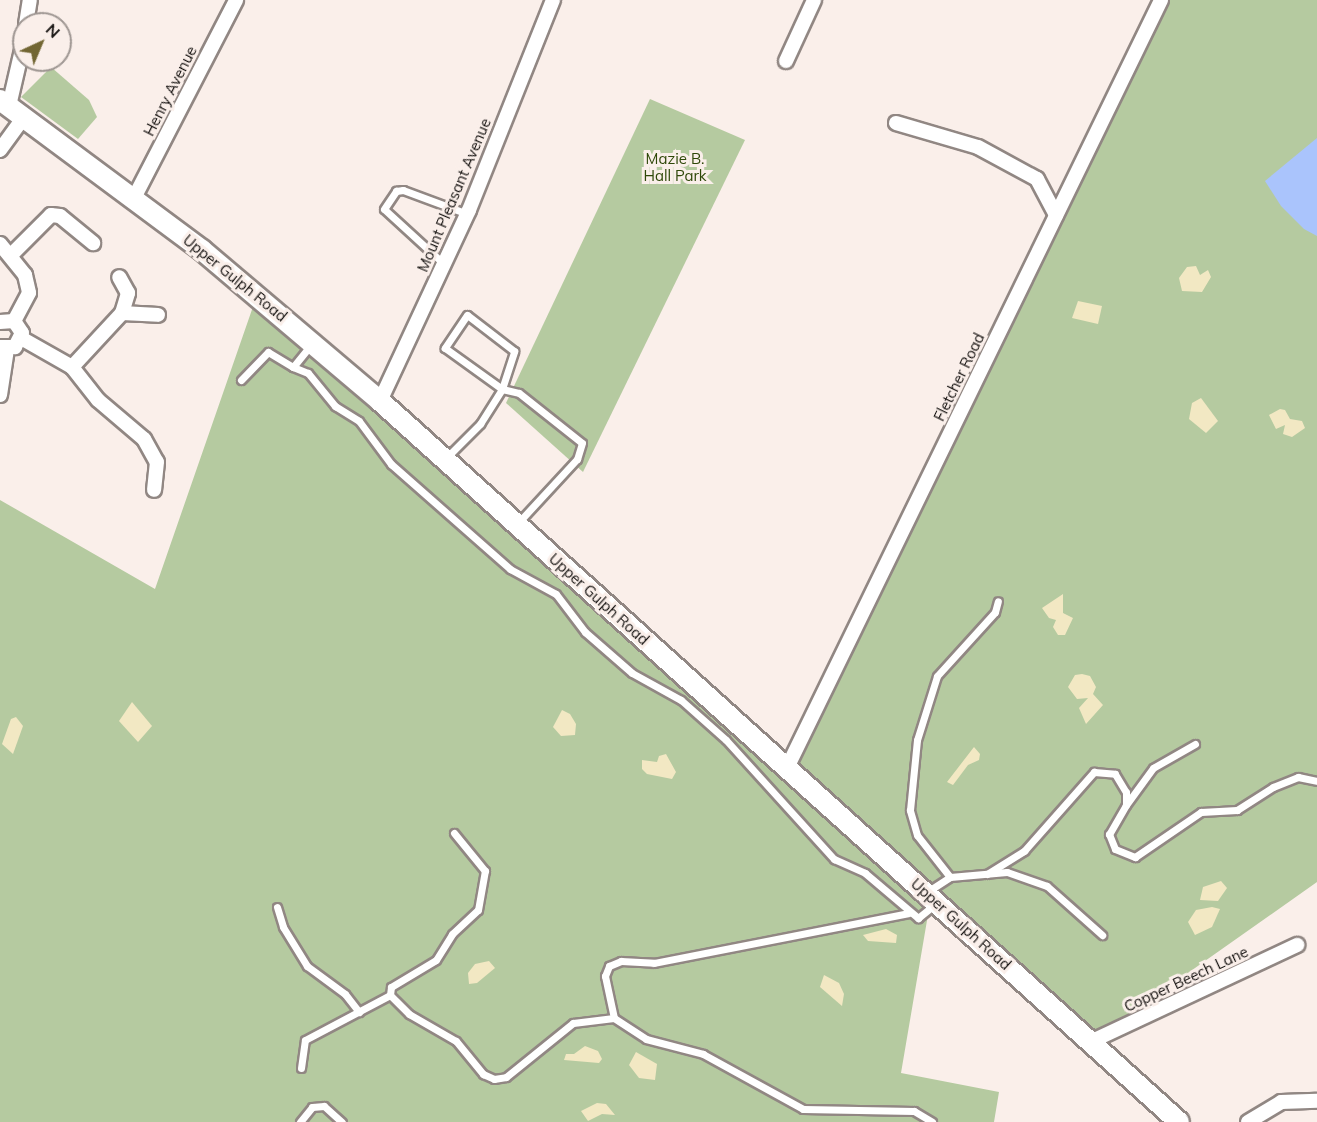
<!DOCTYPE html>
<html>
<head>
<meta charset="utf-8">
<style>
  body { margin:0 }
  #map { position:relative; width:1317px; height:1122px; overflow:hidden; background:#faefea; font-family:Mulish,sans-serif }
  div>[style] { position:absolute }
  .green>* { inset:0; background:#b5caa0 }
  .sand>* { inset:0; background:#f2e8c3 }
  .water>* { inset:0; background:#aac4fc }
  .roads { filter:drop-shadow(2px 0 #918783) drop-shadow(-2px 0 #918783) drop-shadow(0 2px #918783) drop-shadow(0 -2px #918783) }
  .lane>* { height:7px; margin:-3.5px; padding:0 3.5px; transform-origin:3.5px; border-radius:3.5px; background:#fff }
  .street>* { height:14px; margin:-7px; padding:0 7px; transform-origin:7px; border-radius:7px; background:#fff }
  .secondary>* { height:20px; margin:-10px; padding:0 10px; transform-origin:10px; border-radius:10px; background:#fff }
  span { translate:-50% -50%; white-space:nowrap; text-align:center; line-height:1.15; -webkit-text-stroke:6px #faefea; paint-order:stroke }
  .street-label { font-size:15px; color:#14110f }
  .park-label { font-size:15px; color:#2f4809 }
  .north { position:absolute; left:12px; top:12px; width:60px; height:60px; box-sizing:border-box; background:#faefea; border:2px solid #9e9692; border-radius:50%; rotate:44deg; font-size:16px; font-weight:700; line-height:24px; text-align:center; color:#14110f }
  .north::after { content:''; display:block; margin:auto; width:21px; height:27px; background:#726633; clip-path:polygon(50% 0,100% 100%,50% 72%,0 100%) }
</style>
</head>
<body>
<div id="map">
  <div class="green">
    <i style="clip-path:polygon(1161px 0,1317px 0,1317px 882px,1090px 1042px,931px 897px,901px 1073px,999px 1092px,994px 1122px,0 1122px,0 500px,155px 589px,257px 295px,787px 768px)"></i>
    <i style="clip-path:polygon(51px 67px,89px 100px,97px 117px,78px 139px,21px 97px)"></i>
    <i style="clip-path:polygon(650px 99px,745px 140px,583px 472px,506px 403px)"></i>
  </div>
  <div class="sand">
    <i style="clip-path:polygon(1196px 266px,1200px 275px,1208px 270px,1211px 277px,1202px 292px,1182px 291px,1179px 278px,1187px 267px)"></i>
    <i style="clip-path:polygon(1078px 301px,1102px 306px,1098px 324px,1072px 318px)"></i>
    <i style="clip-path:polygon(1201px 398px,1218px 421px,1206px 433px,1189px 419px,1192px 403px)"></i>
    <i style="clip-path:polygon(1280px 409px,1285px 410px,1290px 419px,1302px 421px,1305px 428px,1292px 437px,1283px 434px,1285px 425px,1276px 429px,1269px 415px)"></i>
    <i style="clip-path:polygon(1063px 594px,1063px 613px,1073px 618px,1065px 635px,1058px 635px,1053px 627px,1056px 620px,1049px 618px,1042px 608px)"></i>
    <i style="clip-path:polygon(1082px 674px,1090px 676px,1096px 687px,1093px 694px,1103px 705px,1086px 724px,1079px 708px,1088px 698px,1077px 699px,1068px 687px,1075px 675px)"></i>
    <i style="clip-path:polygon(132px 702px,152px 726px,138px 742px,119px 721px)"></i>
    <i style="clip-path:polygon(562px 710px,570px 714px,576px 724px,575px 735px,561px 736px,553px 727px)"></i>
    <i style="clip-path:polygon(16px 717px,23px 726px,13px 754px,2px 744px,11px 719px)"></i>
    <i style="clip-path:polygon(974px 747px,980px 754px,979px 760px,968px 765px,953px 785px,947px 782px)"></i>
    <i style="clip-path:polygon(666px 754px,676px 772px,672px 779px,647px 774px,642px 769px,642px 760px,657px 762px,659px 756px)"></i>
    <i style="clip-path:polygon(1221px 881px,1227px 888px,1218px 901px,1200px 900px,1203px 887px)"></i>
    <i style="clip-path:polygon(1212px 907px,1220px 909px,1212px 927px,1195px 935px,1188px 922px,1196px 910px)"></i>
    <i style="clip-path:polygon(886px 929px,897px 935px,896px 943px,868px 941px,863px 935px)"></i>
    <i style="clip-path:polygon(489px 961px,495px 968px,477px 983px,469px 984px,468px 973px,475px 964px)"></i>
    <i style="clip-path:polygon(824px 975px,839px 983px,844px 994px,842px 1006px,820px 987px)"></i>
    <i style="clip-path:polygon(585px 1046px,598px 1051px,602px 1059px,599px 1063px,564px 1060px,566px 1054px,574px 1054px)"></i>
    <i style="clip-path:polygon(636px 1052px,657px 1064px,655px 1080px,639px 1078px,629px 1065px)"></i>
    <i style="clip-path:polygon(597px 1103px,606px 1104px,615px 1115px,602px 1114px,588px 1121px,581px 1111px)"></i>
  </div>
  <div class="water">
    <i style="clip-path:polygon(1317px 138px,1317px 236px,1304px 229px,1281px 206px,1265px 181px)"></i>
  </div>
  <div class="roads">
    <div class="lane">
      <i style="left:444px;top:264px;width:81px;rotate:-137.5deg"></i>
      <i style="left:384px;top:209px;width:22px;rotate:-56deg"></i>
      <i style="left:396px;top:191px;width:7px;rotate:-8deg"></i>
      <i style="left:403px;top:190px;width:69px;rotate:20.3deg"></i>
      <i style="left:293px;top:367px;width:16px;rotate:22deg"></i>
      <i style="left:308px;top:373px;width:43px;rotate:50.7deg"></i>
      <i style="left:335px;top:406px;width:28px;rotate:32deg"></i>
      <i style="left:359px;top:421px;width:54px;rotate:53.3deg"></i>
      <i style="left:391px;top:464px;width:159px;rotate:41.4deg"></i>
      <i style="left:510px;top:569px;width:52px;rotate:28.5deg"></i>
      <i style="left:556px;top:594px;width:48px;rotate:52.7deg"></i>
      <i style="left:585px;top:632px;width:62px;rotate:41.1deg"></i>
      <i style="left:632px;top:673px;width:56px;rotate:28.9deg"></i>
      <i style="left:681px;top:700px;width:60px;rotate:41.6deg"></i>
      <i style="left:726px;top:740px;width:161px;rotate:47.8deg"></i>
      <i style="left:834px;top:859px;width:34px;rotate:24deg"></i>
      <i style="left:865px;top:873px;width:70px;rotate:40.3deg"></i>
      <i style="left:918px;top:918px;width:21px;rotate:-39deg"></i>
      <i style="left:241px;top:380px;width:39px;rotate:-46deg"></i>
      <i style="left:268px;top:352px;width:29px;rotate:31deg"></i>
      <i style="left:293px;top:367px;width:28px;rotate:-51deg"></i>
      <i style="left:447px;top:457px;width:47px;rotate:-45deg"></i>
      <i style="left:480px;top:424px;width:41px;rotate:-57.8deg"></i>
      <i style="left:502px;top:389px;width:40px;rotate:-72deg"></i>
      <i style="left:514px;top:351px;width:59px;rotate:-142.5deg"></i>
      <i style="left:467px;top:315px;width:40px;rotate:124deg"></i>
      <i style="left:445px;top:348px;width:70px;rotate:35.7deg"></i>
      <i style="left:502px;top:389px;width:17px;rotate:13deg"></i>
      <i style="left:519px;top:393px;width:80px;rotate:38.4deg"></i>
      <i style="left:582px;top:443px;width:17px;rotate:107deg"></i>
      <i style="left:577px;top:459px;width:87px;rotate:132.7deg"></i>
      <i style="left:1195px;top:744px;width:48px;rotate:150.3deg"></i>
      <i style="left:1153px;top:768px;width:46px;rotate:126.1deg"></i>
      <i style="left:1126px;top:805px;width:34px;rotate:120deg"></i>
      <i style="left:1109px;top:834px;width:16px;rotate:68deg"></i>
      <i style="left:1115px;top:849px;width:22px;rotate:22deg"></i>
      <i style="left:1135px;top:857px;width:80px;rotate:-34.3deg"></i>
      <i style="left:1201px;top:812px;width:36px;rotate:-3deg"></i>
      <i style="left:1237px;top:810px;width:43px;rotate:-32.6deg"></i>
      <i style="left:1273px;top:787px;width:27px;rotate:-22deg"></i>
      <i style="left:1298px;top:777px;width:19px;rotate:12deg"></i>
      <i style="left:987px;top:874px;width:44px;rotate:-31.9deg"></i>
      <i style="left:1024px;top:851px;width:106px;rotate:-48.5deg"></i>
      <i style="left:1094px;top:772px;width:21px;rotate:5deg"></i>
      <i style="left:1115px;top:774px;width:21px;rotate:59deg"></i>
      <i style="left:1126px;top:792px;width:12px;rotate:90deg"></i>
      <i style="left:950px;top:877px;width:53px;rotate:-128.2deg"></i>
      <i style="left:917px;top:835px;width:26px;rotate:-106deg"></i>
      <i style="left:910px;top:810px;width:70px;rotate:-84.3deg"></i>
      <i style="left:917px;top:740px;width:67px;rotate:-72.6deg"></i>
      <i style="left:937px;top:676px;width:86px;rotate:-47.8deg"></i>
      <i style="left:995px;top:612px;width:11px;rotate:-75deg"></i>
      <i style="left:927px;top:892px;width:27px;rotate:-33deg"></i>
      <i style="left:950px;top:877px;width:57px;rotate:-5deg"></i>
      <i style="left:1007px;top:872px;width:42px;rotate:19.3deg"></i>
      <i style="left:1047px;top:886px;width:74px;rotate:41.7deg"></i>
      <i style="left:277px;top:907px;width:21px;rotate:73deg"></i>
      <i style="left:283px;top:927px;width:46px;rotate:58.4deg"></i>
      <i style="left:307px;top:966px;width:47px;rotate:36.4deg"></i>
      <i style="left:345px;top:994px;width:23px;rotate:52deg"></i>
      <i style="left:390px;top:995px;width:8px;rotate:-83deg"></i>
      <i style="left:391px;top:987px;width:52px;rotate:-31deg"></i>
      <i style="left:436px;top:960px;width:31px;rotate:-58deg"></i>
      <i style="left:452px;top:934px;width:35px;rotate:-43deg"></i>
      <i style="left:478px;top:910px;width:40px;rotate:-80deg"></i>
      <i style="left:485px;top:871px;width:49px;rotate:-129.2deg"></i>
      <i style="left:614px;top:1018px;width:43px;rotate:-102.1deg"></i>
      <i style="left:605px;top:976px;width:11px;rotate:-68deg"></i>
      <i style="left:609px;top:966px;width:13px;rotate:-23deg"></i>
      <i style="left:621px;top:961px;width:33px;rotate:3deg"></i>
      <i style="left:654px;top:963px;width:259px;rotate:-11.1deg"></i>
      <i style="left:301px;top:1068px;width:28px;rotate:-82deg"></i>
      <i style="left:305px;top:1040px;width:96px;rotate:-27.9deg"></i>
      <i style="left:390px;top:995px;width:27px;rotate:45deg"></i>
      <i style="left:409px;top:1014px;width:54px;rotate:29.9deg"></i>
      <i style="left:456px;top:1041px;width:43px;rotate:50.7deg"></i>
      <i style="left:483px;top:1074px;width:12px;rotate:24deg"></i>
      <i style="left:494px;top:1079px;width:12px;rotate:-9deg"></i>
      <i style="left:506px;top:1077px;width:86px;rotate:-38.9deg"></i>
      <i style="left:573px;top:1023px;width:41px;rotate:-7deg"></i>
      <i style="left:614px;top:1018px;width:38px;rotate:33deg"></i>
      <i style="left:646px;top:1039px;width:59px;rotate:14.7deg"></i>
      <i style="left:703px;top:1054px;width:114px;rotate:28.8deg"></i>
      <i style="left:803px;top:1109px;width:111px;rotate:1deg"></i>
      <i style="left:914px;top:1111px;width:21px;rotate:31deg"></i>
      <i style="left:300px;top:1122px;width:19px;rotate:-51deg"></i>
      <i style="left:312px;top:1107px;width:12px;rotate:-5deg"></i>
      <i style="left:324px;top:1106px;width:24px;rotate:42deg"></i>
    </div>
    <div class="street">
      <i style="left:26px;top:24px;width:24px;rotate:-81deg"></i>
      <i style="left:786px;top:61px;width:67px;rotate:-65.3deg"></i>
      <i style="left:9px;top:106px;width:67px;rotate:-77deg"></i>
      <i style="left:896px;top:123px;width:85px;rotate:16.3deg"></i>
      <i style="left:978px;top:147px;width:67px;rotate:28.5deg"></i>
      <i style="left:1037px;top:179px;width:41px;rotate:62.2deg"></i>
      <i style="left:0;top:150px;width:41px;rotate:-54deg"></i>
      <i style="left:134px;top:198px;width:223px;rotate:-62.7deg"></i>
      <i style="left:0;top:244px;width:40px;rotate:51deg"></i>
      <i style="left:25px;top:275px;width:18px;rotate:77deg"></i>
      <i style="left:29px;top:293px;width:32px;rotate:118deg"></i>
      <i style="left:12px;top:254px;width:55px;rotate:-45deg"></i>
      <i style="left:51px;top:215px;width:9px;rotate:6deg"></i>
      <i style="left:60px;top:216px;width:43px;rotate:39.3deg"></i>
      <i style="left:122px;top:313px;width:36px;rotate:3deg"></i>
      <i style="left:0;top:322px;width:14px;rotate:-4deg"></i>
      <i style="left:14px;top:321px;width:14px;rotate:56deg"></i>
      <i style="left:22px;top:333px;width:16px;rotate:117deg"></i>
      <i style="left:15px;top:347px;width:15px;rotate:180deg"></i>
      <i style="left:21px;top:338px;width:59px;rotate:29.6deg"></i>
      <i style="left:72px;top:367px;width:42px;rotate:51.8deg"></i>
      <i style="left:98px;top:400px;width:60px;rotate:40.3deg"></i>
      <i style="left:144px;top:439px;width:26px;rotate:61deg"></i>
      <i style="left:157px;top:462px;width:28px;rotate:96deg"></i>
      <i style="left:72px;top:367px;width:74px;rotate:-47.2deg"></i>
      <i style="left:122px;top:313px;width:21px;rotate:-73deg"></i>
      <i style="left:128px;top:293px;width:18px;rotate:-119deg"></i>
      <i style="left:0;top:395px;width:47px;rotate:-81.3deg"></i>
      <i style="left:380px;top:401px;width:211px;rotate:-65deg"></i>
      <i style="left:469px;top:210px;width:226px;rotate:-68.2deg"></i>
      <i style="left:787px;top:768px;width:854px;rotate:-64.03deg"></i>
      <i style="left:1090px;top:1042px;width:229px;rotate:-25.1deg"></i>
      <i style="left:1248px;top:1122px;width:39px;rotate:-31deg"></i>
      <i style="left:1281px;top:1102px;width:36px;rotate:-2deg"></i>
    </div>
    <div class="secondary">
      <i style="left:0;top:100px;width:252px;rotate:36.6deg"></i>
      <i style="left:202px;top:250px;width:233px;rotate:40.3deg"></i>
      <i style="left:380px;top:401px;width:1076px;rotate:42.06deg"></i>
    </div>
  </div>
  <div class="street-label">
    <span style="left:170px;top:91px;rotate:-63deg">Henry Avenue</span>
    <span style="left:454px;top:195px;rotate:-67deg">Mount Pleasant Avenue</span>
    <span style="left:235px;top:278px;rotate:39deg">Upper Gulph Road</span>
    <span style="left:959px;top:377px;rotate:-64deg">Fletcher Road</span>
    <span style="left:599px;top:599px;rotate:42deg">Upper Gulph Road</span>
    <span style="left:961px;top:924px;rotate:42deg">Upper Gulph Road</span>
    <span style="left:1186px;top:979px;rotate:-25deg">Copper Beech Lane</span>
  </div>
  <div class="park-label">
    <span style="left:675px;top:167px">Mazie B.<br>Hall Park</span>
  </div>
  <div class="north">N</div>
</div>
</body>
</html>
